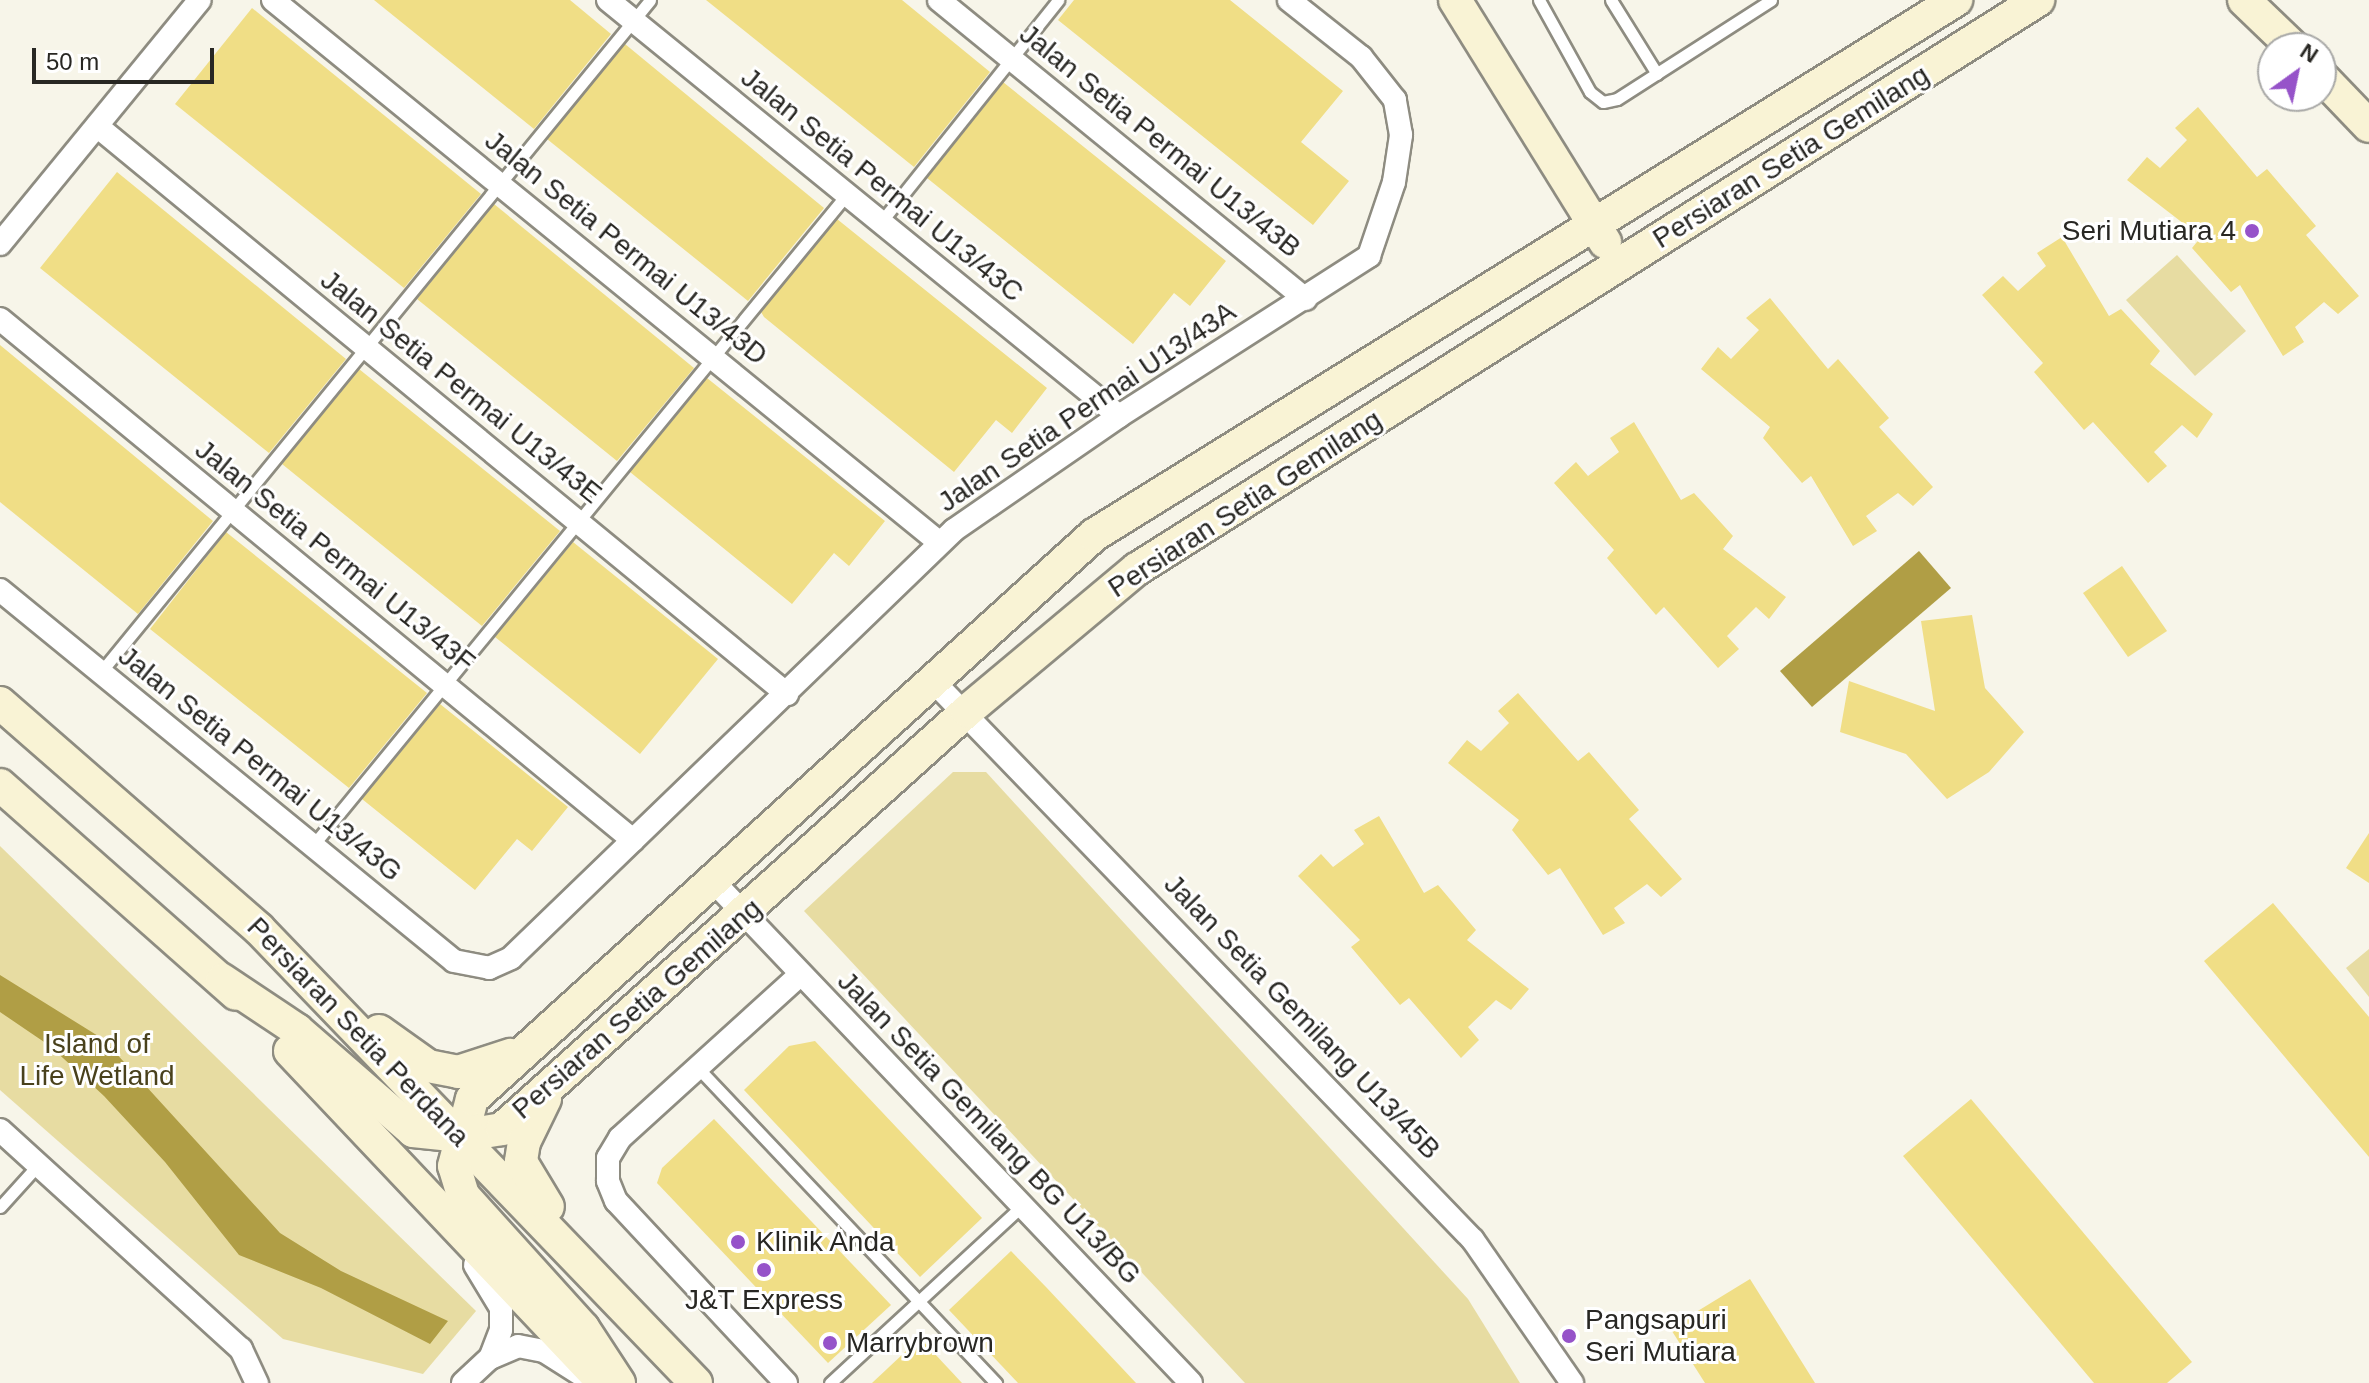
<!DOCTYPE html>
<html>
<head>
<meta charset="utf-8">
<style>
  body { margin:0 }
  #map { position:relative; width:2369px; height:1383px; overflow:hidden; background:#f7f5e9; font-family:Helvetica,sans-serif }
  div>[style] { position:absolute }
  .green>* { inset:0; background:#e7dca2 }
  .water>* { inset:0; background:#b09e45 }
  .building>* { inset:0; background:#f0de86 }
  .roads { filter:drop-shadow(2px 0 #8e8c81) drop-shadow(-2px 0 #8e8c81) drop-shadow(0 2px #8e8c81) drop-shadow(0 -2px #8e8c81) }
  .lane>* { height:11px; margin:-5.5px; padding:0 5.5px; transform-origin:5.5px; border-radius:5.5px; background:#fff }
  .street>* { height:22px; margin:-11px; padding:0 11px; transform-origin:11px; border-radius:11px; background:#fff }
  .secondary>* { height:32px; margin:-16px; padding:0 16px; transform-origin:16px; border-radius:16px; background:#f9f3d5 }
  .dots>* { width:22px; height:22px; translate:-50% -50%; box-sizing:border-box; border:4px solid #fff; border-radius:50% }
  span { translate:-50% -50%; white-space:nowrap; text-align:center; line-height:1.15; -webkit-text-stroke:6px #fff; paint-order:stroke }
  .street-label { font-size:28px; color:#282723 }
  .poi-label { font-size:28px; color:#282723 }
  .right { translate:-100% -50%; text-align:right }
  .left { translate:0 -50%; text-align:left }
  .park-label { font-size:28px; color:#49411c }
  .north { position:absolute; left:2257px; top:32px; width:80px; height:80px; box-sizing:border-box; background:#fff; border:2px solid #a9a9a7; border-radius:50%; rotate:33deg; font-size:22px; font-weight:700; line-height:32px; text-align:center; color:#282723 }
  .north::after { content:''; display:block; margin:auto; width:28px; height:36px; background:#9653c9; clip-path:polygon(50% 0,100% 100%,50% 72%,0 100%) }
  .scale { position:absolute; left:32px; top:48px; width:182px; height:36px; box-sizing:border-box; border:4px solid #282723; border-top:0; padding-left:10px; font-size:24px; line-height:28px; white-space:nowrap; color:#282723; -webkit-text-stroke:6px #fff; paint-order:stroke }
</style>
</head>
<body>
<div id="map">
  <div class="green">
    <i style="clip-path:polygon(2177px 255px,2246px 331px,2195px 376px,2126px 300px)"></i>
    <i style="clip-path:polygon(953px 772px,986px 772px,1468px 1299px,1520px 1383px,1245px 1383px,804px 911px)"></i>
    <i style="clip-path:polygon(0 846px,476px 1311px,423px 1374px,283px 1339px,0 1090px)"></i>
    <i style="clip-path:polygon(2369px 949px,2369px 997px,2346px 968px)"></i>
  </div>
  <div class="water">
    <i style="clip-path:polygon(1919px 551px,1951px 588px,1812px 707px,1780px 671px)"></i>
    <i style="clip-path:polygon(0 975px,103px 1039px,280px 1233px,341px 1271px,448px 1321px,430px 1344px,321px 1288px,239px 1255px,165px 1162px,104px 1096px,50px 1046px,0 1012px)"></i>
  </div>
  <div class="building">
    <i style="clip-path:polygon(374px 0,570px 0,611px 34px,534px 129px)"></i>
    <i style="clip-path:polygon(706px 0,902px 0,990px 72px,914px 167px)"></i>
    <i style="clip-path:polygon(1074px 0,1230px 0,1343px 91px,1301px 142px,1349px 181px,1313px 225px,1058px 20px)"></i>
    <i style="clip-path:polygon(252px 8px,481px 194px,404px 288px,175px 104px)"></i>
    <i style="clip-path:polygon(625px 44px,824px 208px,748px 301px,547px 139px)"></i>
    <i style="clip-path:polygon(1003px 82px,1226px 261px,1190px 306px,1174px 293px,1133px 344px,927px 178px)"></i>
    <i style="clip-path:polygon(2198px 107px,2257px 177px,2267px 169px,2316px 226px,2306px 235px,2359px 296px,2338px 314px,2324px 302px,2295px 327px,2304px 342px,2283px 356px,2240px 285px,2231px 292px,2192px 248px,2201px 237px,2127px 180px,2147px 157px,2160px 168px,2187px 140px,2175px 128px)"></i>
    <i style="clip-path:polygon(117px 172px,346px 359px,269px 453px,40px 268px)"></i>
    <i style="clip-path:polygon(494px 204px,694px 368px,617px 461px,417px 299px)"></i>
    <i style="clip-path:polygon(837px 219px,1047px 388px,1012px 433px,996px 420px,954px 472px,764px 317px,761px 312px)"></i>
    <i style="clip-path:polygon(2062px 237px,2109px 316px,2121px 309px,2160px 351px,2150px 364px,2213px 414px,2197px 438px,2182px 425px,2154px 452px,2167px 466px,2148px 483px,2093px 422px,2084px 430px,2034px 372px,2043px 363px,1982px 295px,2003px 276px,2018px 291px,2046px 266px,2037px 253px)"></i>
    <i style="clip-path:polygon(1770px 298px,1828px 369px,1838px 359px,1889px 418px,1879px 427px,1933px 487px,1913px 506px,1898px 493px,1866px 516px,1877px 531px,1853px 546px,1811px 476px,1802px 483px,1763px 438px,1770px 427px,1701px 369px,1718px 347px,1731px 359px,1759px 330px,1746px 318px)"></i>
    <i style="clip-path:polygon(0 345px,213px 521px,138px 614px,0 502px)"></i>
    <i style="clip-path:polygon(359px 369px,560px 531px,482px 626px,282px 464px)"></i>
    <i style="clip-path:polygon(707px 378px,885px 521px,849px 566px,834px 553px,792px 604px,630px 472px)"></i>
    <i style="clip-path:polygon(1634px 422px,1681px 500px,1694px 493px,1733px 536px,1723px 549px,1786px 597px,1769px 619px,1756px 607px,1727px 636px,1739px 649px,1718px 668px,1664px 607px,1656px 615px,1607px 558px,1614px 550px,1554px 483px,1576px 462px,1588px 476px,1619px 452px,1610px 438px)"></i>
    <i style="clip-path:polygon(226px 532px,427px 693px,349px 788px,150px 629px)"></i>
    <i style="clip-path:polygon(573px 542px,718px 659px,640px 754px,495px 637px)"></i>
    <i style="clip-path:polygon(2122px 566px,2167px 631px,2128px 657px,2083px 593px)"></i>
    <i style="clip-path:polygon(1972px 615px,1985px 688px,2024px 732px,1989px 772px,1947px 799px,1906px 754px,1840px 732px,1849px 681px,1935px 711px,1921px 621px)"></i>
    <i style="clip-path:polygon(1518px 693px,1578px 761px,1589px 752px,1639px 810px,1629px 819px,1682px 879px,1661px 897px,1647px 884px,1614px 908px,1625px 923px,1603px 935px,1560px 868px,1548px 875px,1512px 830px,1519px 820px,1448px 763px,1467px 740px,1481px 751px,1509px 723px,1498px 711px)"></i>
    <i style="clip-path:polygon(440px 704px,568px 807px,532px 851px,517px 839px,475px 890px,362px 799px)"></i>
    <i style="clip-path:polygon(1379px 816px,1424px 893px,1438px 885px,1476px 930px,1467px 940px,1529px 989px,1511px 1010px,1496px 1000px,1468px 1027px,1479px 1040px,1461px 1058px,1409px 998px,1400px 1005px,1351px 947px,1360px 940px,1298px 876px,1321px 854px,1333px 867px,1364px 844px,1354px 830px)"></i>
    <i style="clip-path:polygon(2369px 833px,2369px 883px,2346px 868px)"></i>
    <i style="clip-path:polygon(2273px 903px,2369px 1017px,2369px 1157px,2204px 961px)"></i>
    <i style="clip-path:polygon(815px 1041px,982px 1218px,920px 1277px,744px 1090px,789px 1046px)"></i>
    <i style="clip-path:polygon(1971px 1099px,2192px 1362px,2167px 1383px,2094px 1383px,1903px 1156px)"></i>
    <i style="clip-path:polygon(714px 1119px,891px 1305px,828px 1363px,657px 1183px,662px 1168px)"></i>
    <i style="clip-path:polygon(1011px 1251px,1046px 1287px,1136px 1383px,1018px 1383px,983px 1346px,949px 1310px)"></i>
    <i style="clip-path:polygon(1750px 1279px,1815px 1383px,1705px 1383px,1670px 1328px)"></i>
    <i style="clip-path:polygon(920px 1338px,962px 1383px,872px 1383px)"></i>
  </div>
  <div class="roads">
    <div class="lane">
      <i style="left:1539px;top:0;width:105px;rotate:61deg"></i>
      <i style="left:1590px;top:92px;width:16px;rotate:38deg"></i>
      <i style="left:1603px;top:102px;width:14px;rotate:-12deg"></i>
      <i style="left:1617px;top:99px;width:183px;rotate:-32.7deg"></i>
      <i style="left:1611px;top:0;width:87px;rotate:58.1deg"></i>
      <i style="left:881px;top:222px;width:284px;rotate:-51.4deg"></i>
      <i style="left:100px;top:673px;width:869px;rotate:-50.74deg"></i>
      <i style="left:314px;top:844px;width:841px;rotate:-50.65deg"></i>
      <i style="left:698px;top:1068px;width:434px;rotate:46.6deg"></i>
      <i style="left:0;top:1207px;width:57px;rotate:-47.9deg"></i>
      <i style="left:830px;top:1383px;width:261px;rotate:-42.7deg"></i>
    </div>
    <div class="street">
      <i style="left:273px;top:0;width:860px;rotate:39.15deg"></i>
      <i style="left:608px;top:0;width:659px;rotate:39.15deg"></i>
      <i style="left:939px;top:0;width:473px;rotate:39.2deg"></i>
      <i style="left:97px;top:126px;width:894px;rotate:39.46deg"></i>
      <i style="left:0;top:244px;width:315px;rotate:-50.7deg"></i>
      <i style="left:0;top:319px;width:820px;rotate:39.46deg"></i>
      <i style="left:0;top:590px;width:586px;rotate:39.26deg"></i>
      <i style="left:454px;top:961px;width:36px;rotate:11deg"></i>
      <i style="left:489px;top:968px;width:24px;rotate:-24deg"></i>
      <i style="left:511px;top:958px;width:616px;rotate:-44.01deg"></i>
      <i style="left:954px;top:530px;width:201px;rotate:-34.6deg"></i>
      <i style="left:1119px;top:416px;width:297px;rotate:-32.6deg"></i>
      <i style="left:1369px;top:256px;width:78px;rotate:-71.3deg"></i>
      <i style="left:1394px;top:182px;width:48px;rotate:-81.5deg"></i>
      <i style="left:1401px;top:135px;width:36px;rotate:-100deg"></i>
      <i style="left:1395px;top:100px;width:55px;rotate:-128.3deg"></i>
      <i style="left:1361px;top:57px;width:92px;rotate:-141.6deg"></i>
      <i style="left:933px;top:681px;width:777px;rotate:45.99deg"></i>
      <i style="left:1473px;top:1240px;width:174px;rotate:55.3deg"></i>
      <i style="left:713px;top:881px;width:693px;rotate:46.4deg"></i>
      <i style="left:0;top:1130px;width:326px;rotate:42.3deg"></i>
      <i style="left:241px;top:1349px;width:38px;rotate:65deg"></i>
      <i style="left:475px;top:1265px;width:50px;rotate:58.8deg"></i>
      <i style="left:501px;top:1308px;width:22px;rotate:90deg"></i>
      <i style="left:501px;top:1330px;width:30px;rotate:111deg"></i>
      <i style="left:463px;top:1383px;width:37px;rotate:-43deg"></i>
      <i style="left:490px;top:1358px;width:30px;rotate:-23deg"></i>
      <i style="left:518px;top:1346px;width:26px;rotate:11deg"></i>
      <i style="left:544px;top:1351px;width:49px;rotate:32.4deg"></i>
      <i style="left:786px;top:1383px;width:249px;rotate:-133deg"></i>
      <i style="left:616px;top:1201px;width:22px;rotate:-112deg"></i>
      <i style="left:608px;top:1181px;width:23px;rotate:-90deg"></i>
      <i style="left:608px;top:1158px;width:23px;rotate:-59deg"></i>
      <i style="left:620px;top:1138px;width:244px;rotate:-42.2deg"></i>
    </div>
    <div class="secondary">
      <i style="left:1455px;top:0;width:285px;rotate:58.2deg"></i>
      <i style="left:2244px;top:0;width:69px;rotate:43.8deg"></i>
      <i style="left:2321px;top:76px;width:69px;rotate:46.2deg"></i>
      <i style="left:0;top:703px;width:344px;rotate:41.1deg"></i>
      <i style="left:259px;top:929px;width:630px;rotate:46.09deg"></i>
      <i style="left:0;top:785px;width:315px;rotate:41.5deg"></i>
      <i style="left:222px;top:980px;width:90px;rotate:33.7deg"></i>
      <i style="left:297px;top:1030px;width:154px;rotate:41deg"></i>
      <i style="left:413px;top:1131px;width:46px;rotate:6.2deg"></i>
      <i style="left:459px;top:1136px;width:44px;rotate:-9.2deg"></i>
      <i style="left:502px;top:1129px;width:625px;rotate:-41.95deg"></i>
      <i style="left:967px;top:711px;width:222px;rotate:-39.9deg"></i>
      <i style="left:1137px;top:569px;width:1066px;rotate:-32.27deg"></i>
      <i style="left:379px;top:1031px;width:60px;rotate:35.5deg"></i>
      <i style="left:428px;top:1066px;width:31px;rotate:11deg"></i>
      <i style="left:458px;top:1072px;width:55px;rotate:-18.1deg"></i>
      <i style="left:290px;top:1051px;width:446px;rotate:46.6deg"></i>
      <i style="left:545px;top:1099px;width:48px;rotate:116deg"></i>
      <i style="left:524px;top:1142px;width:20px;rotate:99deg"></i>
      <i style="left:521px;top:1162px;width:52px;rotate:59deg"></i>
      <i style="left:619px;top:1383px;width:66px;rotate:-123.2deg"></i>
      <i style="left:583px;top:1328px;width:179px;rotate:-132.1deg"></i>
      <i style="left:463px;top:1195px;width:30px;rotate:-107deg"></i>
      <i style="left:454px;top:1166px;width:69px;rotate:-75deg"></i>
      <i style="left:472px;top:1099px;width:840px;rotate:-42.2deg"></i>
      <i style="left:1094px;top:535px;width:1015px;rotate:-31.83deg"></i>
    </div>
  </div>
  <div class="dots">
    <i style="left:2252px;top:231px;background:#9653c9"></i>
    <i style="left:738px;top:1242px;background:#9653c9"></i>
    <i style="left:764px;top:1270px;background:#9653c9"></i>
    <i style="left:1569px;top:1336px;background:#9653c9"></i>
    <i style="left:830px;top:1343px;background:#9653c9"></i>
  </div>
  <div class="street-label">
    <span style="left:1160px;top:141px;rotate:39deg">Jalan Setia Permai U13/43B</span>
    <span style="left:1791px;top:157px;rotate:-32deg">Persiaran Setia Gemilang</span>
    <span style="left:882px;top:185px;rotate:39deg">Jalan Setia Permai U13/43C</span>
    <span style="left:626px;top:248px;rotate:39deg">Jalan Setia Permai U13/43D</span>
    <span style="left:461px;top:387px;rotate:39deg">Jalan Setia Permai U13/43E</span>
    <span style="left:1087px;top:407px;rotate:-34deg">Jalan Setia Permai U13/43A</span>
    <span style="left:1245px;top:504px;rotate:-33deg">Persiaran Setia Gemilang</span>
    <span style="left:335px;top:556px;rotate:39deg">Jalan Setia Permai U13/43F</span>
    <span style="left:260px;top:764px;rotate:39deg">Jalan Setia Permai U13/43G</span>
    <span style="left:637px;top:1009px;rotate:-41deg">Persiaran Setia Gemilang</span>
    <span style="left:1302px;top:1017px;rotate:46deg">Jalan Setia Gemilang U13/45B</span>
    <span style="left:358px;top:1032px;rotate:46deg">Persiaran Setia Perdana</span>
    <span style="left:989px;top:1128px;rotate:46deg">Jalan Setia Gemilang BG U13/BG</span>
  </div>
  <div class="poi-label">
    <span class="right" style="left:2236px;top:231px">Seri Mutiara 4</span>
    <span class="left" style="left:756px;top:1242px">Klinik Anda</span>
    <span style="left:764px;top:1300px">J&amp;T Express</span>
    <span class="left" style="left:1585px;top:1336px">Pangsapuri<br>Seri Mutiara</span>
    <span class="left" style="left:846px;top:1343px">Marrybrown</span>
  </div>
  <div class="park-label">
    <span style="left:97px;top:1060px">Island of<br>Life Wetland</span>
  </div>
  <div class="north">N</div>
  <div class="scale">50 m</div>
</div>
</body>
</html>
